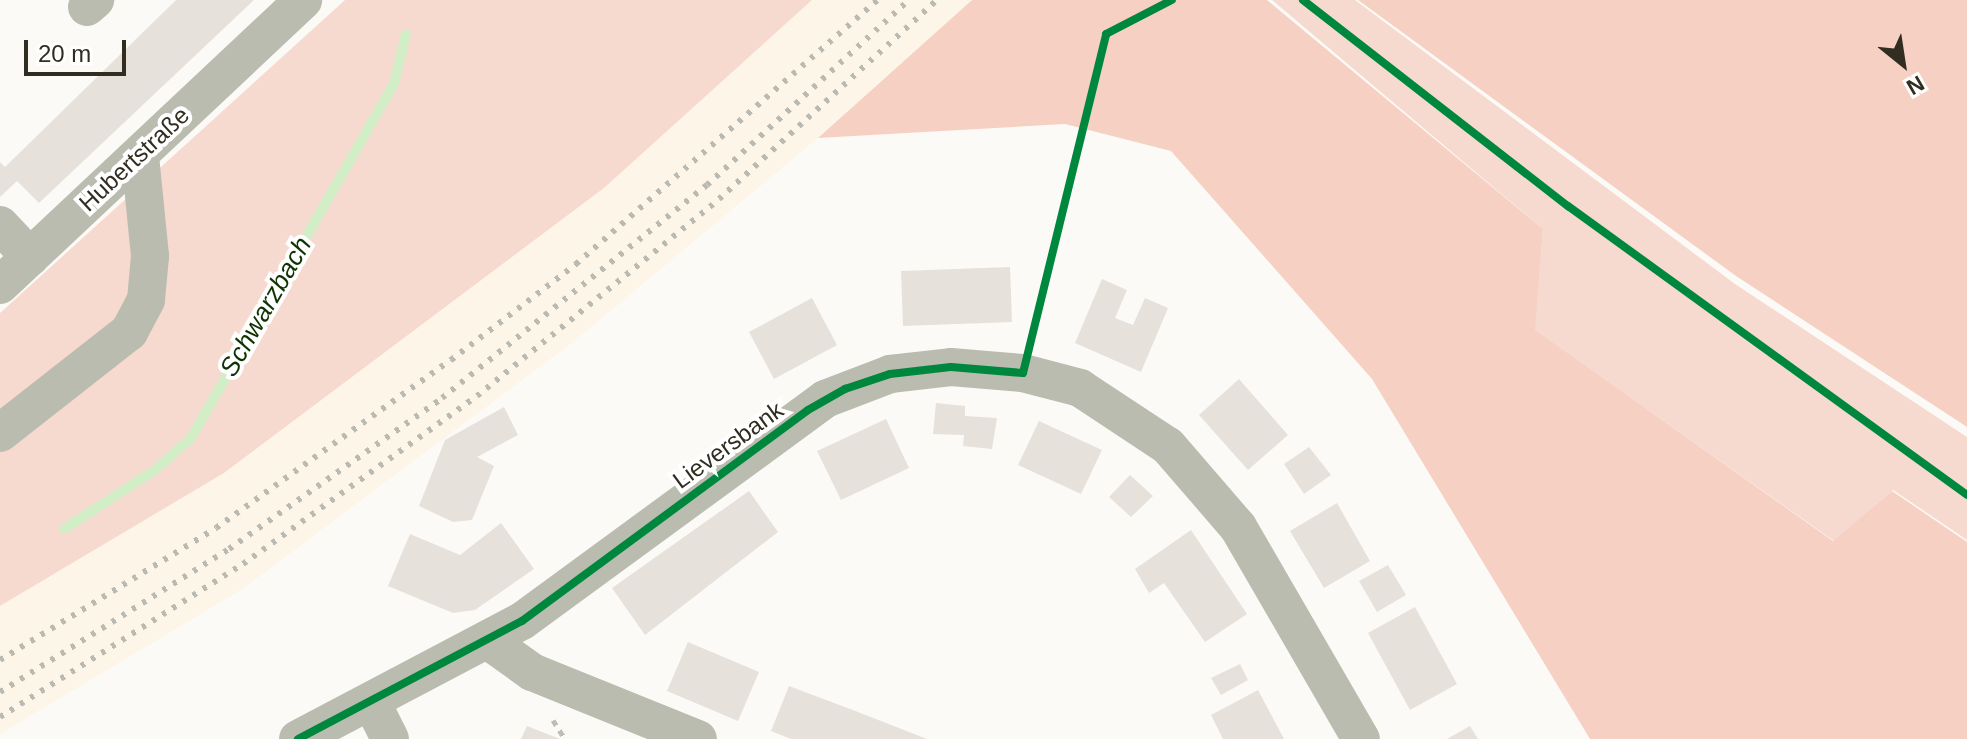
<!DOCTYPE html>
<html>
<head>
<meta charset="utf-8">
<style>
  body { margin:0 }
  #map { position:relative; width:1967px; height:739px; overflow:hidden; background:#fcfaf7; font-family:Arial,sans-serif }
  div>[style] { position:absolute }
  .built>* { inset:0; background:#fdf6e8 }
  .green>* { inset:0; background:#f7dacf }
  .forest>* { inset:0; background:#f6d1c3 }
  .stream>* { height:10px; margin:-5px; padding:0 5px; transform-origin:5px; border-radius:5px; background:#d1eec7 }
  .building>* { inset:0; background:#e6e1da }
  .path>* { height:5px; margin-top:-2.5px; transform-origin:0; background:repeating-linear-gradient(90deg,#bfbeb6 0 6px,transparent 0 12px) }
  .minor>* { height:38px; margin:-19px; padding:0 19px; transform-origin:19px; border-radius:19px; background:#bbbcb0 }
  .rail>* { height:6px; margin-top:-3px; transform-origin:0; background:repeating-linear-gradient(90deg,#bbbab2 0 4px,transparent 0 12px) }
  .cycleway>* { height:8px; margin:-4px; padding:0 4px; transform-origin:4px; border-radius:4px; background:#00873e }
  span { translate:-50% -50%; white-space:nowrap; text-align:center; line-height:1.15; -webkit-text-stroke:8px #fff; paint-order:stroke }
  .street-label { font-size:24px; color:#322d21 }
  .water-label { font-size:26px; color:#0d3400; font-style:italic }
  .north { position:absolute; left:1863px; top:24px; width:80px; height:80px; -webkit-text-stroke:6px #fff; paint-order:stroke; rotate:150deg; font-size:22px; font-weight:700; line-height:32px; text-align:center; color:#322d21 }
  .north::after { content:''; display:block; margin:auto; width:28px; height:36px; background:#322d21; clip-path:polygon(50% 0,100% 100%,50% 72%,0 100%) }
  .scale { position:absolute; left:24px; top:40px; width:102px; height:36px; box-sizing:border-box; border:4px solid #322d21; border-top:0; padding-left:10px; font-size:24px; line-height:28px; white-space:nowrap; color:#322d21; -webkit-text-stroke:6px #fff; paint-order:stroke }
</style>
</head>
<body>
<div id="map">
  <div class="built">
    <i style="clip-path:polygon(812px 0,972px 0,818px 138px,572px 343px,241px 590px,0 734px,0 606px,224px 473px,604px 188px)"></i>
  </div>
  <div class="green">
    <i style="clip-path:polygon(345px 0,812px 0,604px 188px,224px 473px,0 606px,0 313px)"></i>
    <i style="clip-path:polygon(1272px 0,1355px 0,1735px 284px,1967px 437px,1967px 540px,1893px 490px,1834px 541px,1534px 330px,1543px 229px)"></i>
  </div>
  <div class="forest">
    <i style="clip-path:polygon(972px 0,1267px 0,1543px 229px,1535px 330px,1833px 541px,1892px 491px,1967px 542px,1967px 739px,1590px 739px,1372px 379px,1171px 151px,1065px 124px,818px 138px)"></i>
    <i style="clip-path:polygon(1358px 0,1967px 0,1967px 427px,1736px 276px)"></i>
  </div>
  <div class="stream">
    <i style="left:64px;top:529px;width:108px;rotate:-33deg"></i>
    <i style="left:155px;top:470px;width:48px;rotate:-41.6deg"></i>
    <i style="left:191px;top:438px;width:409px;rotate:-60.2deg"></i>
    <i style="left:394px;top:83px;width:50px;rotate:-76.2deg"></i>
  </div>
  <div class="building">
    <i style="clip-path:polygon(176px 0,254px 0,39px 203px,17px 181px,0 197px,0 162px,5px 167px)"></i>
    <i style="clip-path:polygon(1010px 267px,1012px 322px,903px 326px,901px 271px)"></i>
    <i style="clip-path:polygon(1102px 279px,1127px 290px,1115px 318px,1133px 325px,1145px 298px,1168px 308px,1141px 372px,1075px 343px)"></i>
    <i style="clip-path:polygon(812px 298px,837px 345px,774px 379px,749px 332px)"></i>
    <i style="clip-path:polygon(1239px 379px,1288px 435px,1248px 470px,1199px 415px)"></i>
    <i style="clip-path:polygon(936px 403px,965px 406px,965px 416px,997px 418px,992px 449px,963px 446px,964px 435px,933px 434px)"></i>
    <i style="clip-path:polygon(504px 407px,518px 435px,477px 457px,494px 466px,472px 520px,453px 522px,419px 506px,445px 440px)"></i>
    <i style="clip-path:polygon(886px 419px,909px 468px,841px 500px,817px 451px)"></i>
    <i style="clip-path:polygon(1039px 421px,1102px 450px,1081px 494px,1018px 465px)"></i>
    <i style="clip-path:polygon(1309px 447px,1331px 475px,1304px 494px,1284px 464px)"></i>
    <i style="clip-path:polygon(1130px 475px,1153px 496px,1131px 517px,1109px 497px)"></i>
    <i style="clip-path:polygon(749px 491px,778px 532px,645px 635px,612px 588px)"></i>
    <i style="clip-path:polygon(1337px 503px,1370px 561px,1324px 588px,1290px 531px)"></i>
    <i style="clip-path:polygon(501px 523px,534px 569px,475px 610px,453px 613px,388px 586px,410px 534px,460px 555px)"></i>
    <i style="clip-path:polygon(1191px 530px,1247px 614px,1205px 642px,1164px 583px,1149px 593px,1135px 569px)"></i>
    <i style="clip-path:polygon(1388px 565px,1406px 595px,1377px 612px,1359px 581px)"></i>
    <i style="clip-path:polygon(1415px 607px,1457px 684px,1410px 710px,1368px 633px)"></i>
    <i style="clip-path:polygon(688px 642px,759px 672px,738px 721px,667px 691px)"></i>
    <i style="clip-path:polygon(1240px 664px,1248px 680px,1221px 695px,1211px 678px)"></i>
    <i style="clip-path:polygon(789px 686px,858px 712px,927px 739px,791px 739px,771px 731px)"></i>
    <i style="clip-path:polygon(1258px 690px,1284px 739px,1223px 739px,1211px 715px)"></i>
    <i style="clip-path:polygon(527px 726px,560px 739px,521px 739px)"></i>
    <i style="clip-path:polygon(1470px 726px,1478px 739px,1447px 739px)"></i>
  </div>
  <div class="path">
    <i style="left:553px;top:720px;width:22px;rotate:58deg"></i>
  </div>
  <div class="minor">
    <i style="left:87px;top:7px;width:11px;rotate:-41deg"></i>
    <i style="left:0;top:225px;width:44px;rotate:46.8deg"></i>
    <i style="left:0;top:285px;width:416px;rotate:-43.2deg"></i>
    <i style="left:0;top:433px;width:164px;rotate:-38.1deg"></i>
    <i style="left:129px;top:332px;width:36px;rotate:-62deg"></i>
    <i style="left:146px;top:300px;width:44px;rotate:-84.8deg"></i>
    <i style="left:150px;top:256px;width:101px;rotate:-95.7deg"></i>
    <i style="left:490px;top:642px;width:52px;rotate:35.5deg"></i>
    <i style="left:532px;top:672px;width:179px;rotate:22deg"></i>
    <i style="left:372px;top:703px;width:40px;rotate:63.4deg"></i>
    <i style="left:298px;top:739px;width:253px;rotate:-27.8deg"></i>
    <i style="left:522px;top:621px;width:376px;rotate:-36.2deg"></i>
    <i style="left:825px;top:399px;width:70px;rotate:-21deg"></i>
    <i style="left:890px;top:374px;width:61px;rotate:-6.5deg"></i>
    <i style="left:951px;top:367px;width:72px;rotate:4.8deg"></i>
    <i style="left:1023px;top:373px;width:59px;rotate:14.7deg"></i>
    <i style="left:1080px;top:388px;width:105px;rotate:33.4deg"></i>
    <i style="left:1168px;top:446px;width:107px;rotate:49.2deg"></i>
    <i style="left:1238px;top:527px;width:245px;rotate:59.9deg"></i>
  </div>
  <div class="rail">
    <i style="left:0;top:660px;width:253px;rotate:-31.4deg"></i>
    <i style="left:216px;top:528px;width:289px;rotate:-35.6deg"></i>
    <i style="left:451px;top:360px;width:158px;rotate:-37.5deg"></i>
    <i style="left:576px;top:264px;width:401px;rotate:-41.2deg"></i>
    <i style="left:0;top:692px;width:270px;rotate:-32deg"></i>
    <i style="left:229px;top:549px;width:261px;rotate:-35.3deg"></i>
    <i style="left:442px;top:398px;width:340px;rotate:-38.8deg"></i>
    <i style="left:707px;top:185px;width:274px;rotate:-42.5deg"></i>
    <i style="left:0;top:717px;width:287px;rotate:-32.2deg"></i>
    <i style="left:243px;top:564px;width:288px;rotate:-35.7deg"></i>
    <i style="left:477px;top:396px;width:312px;rotate:-39.1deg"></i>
    <i style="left:719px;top:199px;width:295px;rotate:-42.4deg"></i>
  </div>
  <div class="cycleway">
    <i style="left:1303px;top:0;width:336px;rotate:37.9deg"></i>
    <i style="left:1568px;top:206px;width:493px;rotate:35.9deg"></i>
    <i style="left:298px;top:739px;width:253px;rotate:-27.8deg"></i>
    <i style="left:522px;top:621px;width:355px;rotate:-36.4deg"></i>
    <i style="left:808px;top:410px;width:43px;rotate:-29.6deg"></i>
    <i style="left:845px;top:389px;width:47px;rotate:-18.4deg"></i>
    <i style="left:890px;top:374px;width:61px;rotate:-6.5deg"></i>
    <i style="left:951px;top:367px;width:72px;rotate:4.8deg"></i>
    <i style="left:1023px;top:373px;width:349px;rotate:-76.2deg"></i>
    <i style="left:1106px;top:34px;width:74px;rotate:-27.3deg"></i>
  </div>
  <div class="street-label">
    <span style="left:134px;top:159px;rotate:-43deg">Hubertstraße</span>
    <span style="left:728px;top:445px;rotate:-36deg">Lieversbank</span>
  </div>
  <div class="water-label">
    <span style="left:266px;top:307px;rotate:-60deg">Schwarzbach</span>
  </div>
  <div class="north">N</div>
  <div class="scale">20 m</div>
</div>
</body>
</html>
